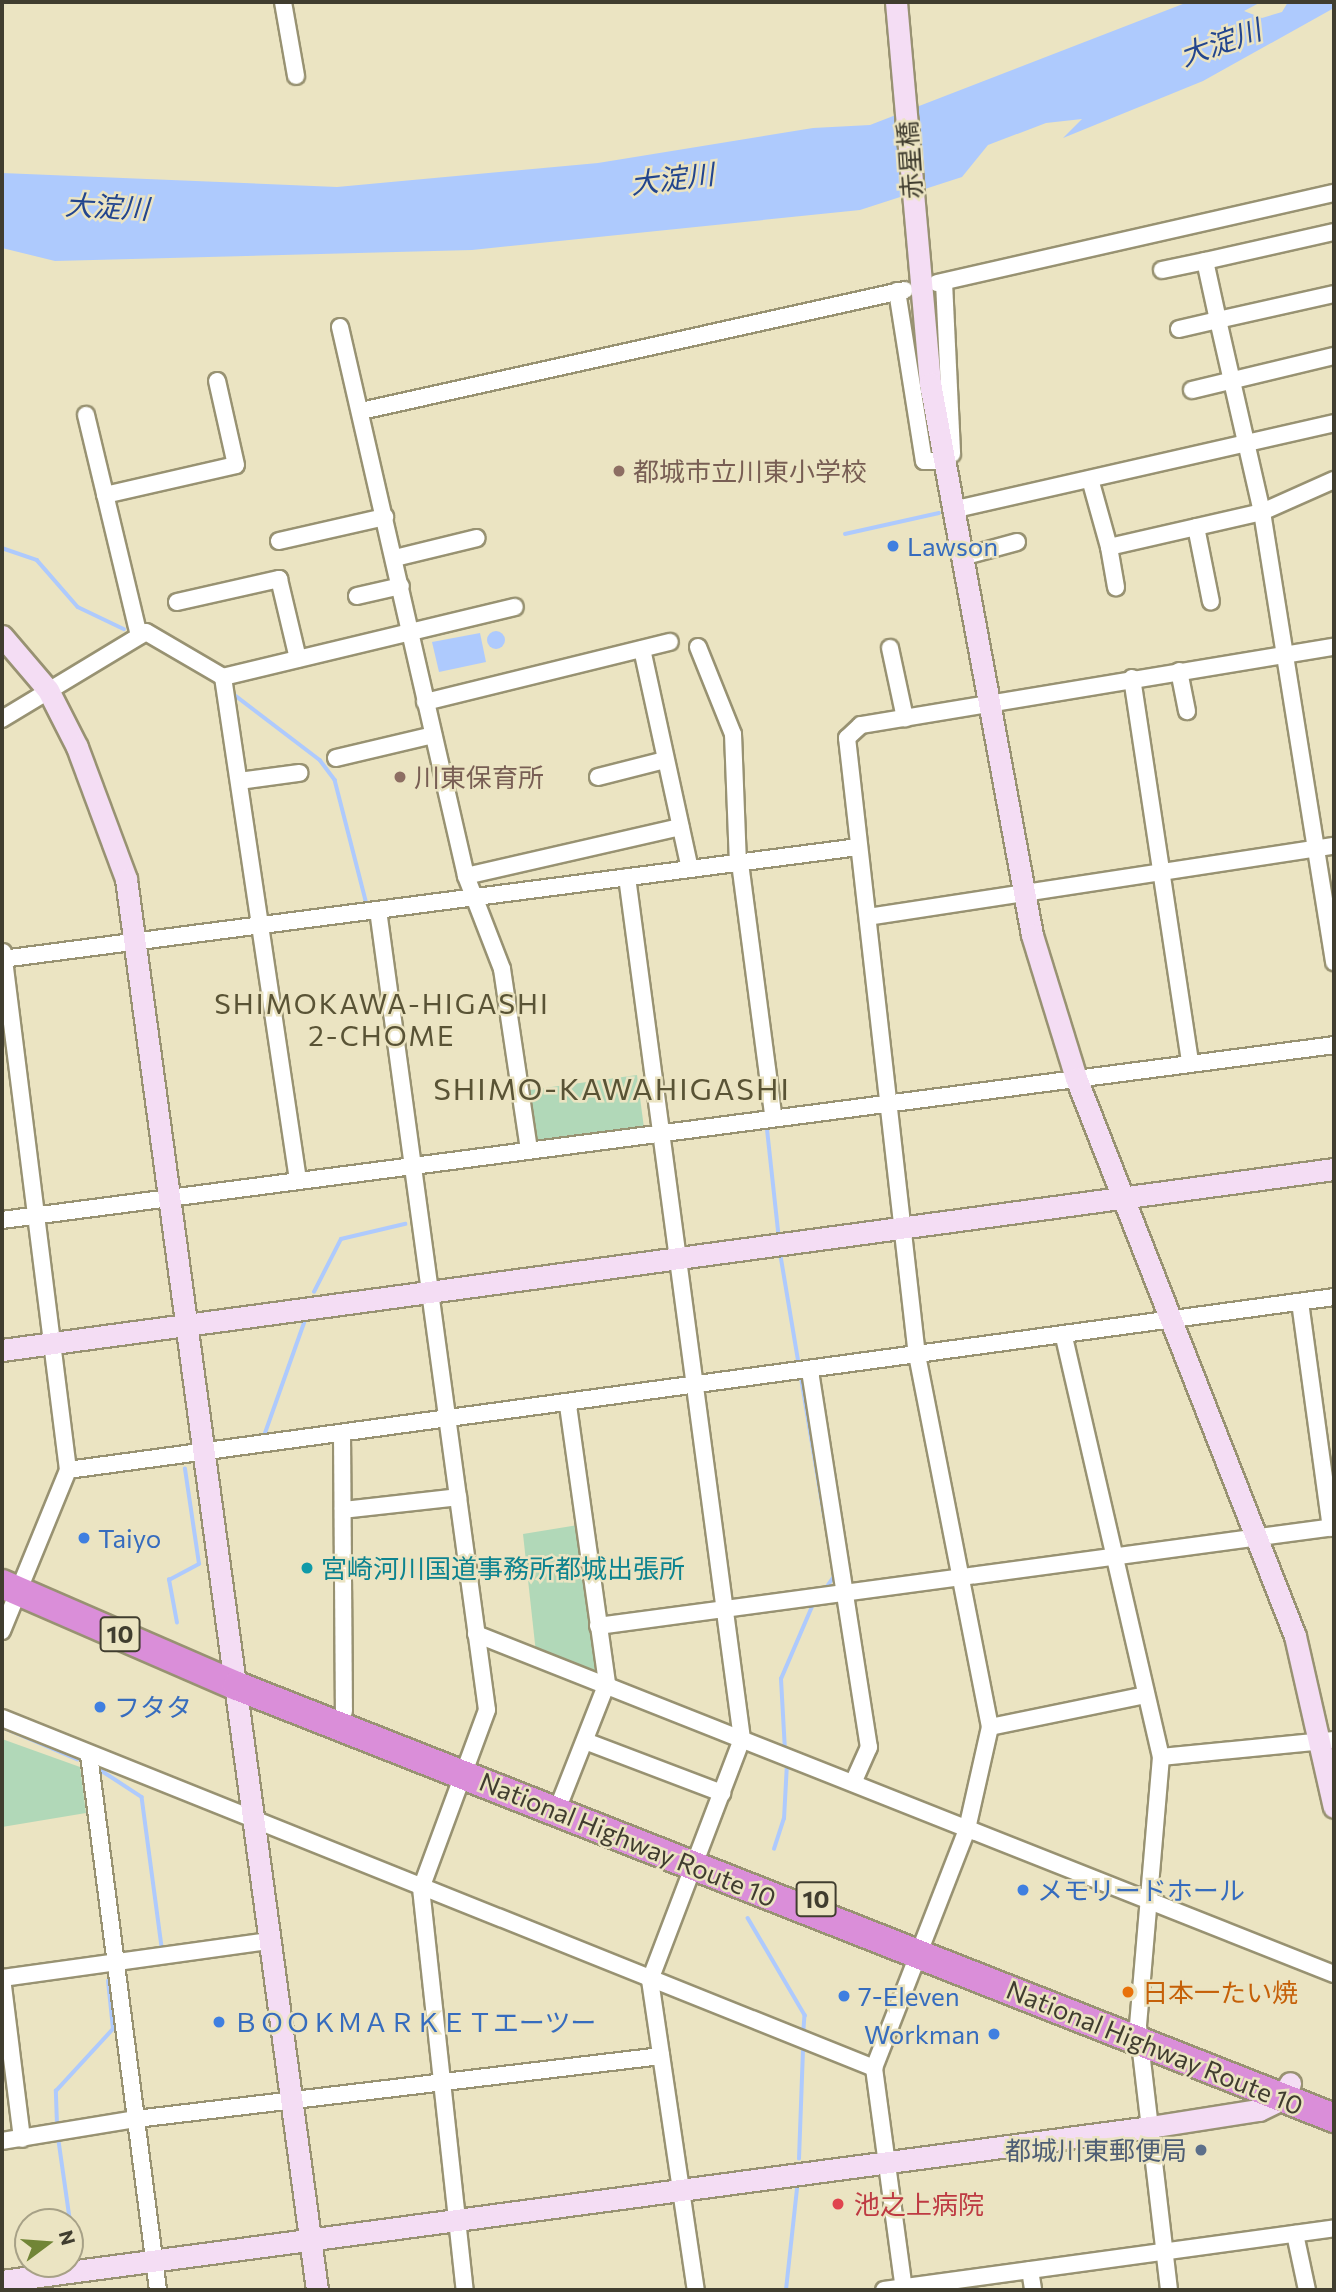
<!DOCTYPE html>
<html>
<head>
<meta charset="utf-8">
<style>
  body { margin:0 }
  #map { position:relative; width:1336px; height:2292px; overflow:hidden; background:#ebe4c2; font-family:Commissioner,"Noto Sans JP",sans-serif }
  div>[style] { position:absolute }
  .green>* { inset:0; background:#b1d8b8 }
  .water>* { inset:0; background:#aecafd }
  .round { border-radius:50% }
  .stream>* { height:3.5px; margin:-1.75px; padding:0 1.75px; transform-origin:1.75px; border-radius:1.75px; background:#aecafd }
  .roads { filter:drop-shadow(2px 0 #989272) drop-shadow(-2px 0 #989272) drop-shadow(0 2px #989272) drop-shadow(0 -2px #989272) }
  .street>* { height:16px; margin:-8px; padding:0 8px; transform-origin:8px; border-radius:8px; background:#fff }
  .secondary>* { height:21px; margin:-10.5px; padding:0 10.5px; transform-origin:10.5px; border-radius:10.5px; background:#f4ddf4 }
  .highway>* { height:28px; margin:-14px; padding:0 14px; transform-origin:14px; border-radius:14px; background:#da8ed9 }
  .dots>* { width:19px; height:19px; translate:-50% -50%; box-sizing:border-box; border:4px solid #ebe4c2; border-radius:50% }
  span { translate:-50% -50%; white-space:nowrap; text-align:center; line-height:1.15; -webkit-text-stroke:5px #ebe4c2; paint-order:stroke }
  .shield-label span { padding:2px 5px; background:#ebe4c2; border:2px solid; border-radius:5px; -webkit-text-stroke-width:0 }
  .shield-label { font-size:24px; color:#403d2f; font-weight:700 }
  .street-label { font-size:26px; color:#403d2f }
  .education-label { font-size:26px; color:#785e54 }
  .left { translate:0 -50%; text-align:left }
  .shop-label { font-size:26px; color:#366cbe }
  .right { translate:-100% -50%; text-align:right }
  .culture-label { font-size:26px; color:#0d838f }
  .food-label { font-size:26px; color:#c56008 }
  .service-label { font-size:26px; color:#4e5e75 }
  .health-label { font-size:26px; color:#be3a42 }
  .water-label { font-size:28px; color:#22458e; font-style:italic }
  .neighbourhood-label { font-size:28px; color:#595335; letter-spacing:2px }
  .quarter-label { font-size:30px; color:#595335; letter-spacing:2px }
  .frame { position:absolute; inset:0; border:4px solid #403d2f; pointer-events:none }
  .north { position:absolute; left:14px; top:2208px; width:70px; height:70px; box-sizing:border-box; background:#ebe4c2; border:2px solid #a7a187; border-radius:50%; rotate:74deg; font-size:19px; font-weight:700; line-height:28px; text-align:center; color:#403d2f }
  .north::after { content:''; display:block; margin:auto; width:24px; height:32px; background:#718536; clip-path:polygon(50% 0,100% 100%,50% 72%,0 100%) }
</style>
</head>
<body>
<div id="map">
  <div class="green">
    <i style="clip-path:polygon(637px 1075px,644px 1128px,538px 1143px,530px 1090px)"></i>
    <i style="clip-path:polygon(578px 1525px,596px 1669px,592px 1675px,536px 1653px,523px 1534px)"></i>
    <i style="clip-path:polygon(2px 1739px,80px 1767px,86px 1813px,2px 1827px)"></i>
  </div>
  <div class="water">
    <i style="clip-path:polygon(1188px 2px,1261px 2px,1244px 11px,1262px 18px,1282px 12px,1288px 2px,1334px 2px,1334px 8px,1203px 81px,1063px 138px,1082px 119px,1046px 123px,988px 145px,962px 177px,860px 210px,472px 250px,55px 261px,2px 248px,2px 173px,337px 187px,598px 163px,813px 128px,870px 125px)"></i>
    <i class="round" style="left:487px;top:631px;width:18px;height:18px"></i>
    <i style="clip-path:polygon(480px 633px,486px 662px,439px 672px,432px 642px)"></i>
  </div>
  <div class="stream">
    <i style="left:845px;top:534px;width:96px;rotate:-12.6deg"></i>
    <i style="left:2px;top:548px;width:37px;rotate:19deg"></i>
    <i style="left:37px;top:560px;width:62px;rotate:48.9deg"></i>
    <i style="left:78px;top:607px;width:51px;rotate:25.6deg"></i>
    <i style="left:232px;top:693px;width:111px;rotate:37.3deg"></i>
    <i style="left:320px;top:760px;width:25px;rotate:53deg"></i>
    <i style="left:335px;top:780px;width:125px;rotate:75.6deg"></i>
    <i style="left:767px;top:1125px;width:112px;rotate:83.8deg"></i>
    <i style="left:780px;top:1250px;width:116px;rotate:80.5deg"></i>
    <i style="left:314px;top:1292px;width:59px;rotate:-63deg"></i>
    <i style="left:341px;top:1239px;width:66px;rotate:-13.2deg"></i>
    <i style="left:801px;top:1375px;width:146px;rotate:80.5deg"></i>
    <i style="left:264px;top:1436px;width:120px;rotate:-70.5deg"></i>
    <i style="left:826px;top:1588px;width:16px;rotate:-55deg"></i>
    <i style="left:177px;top:1623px;width:44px;rotate:-100.5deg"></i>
    <i style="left:169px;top:1580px;width:34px;rotate:-28deg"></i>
    <i style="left:199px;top:1564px;width:96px;rotate:-98.4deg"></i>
    <i style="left:2px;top:1727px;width:82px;rotate:23.1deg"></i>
    <i style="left:785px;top:1751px;width:72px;rotate:-93.2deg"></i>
    <i style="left:781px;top:1679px;width:84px;rotate:-66.8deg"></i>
    <i style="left:99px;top:1769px;width:51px;rotate:33.1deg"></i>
    <i style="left:142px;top:1797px;width:151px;rotate:82.4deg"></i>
    <i style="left:774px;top:1849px;width:32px;rotate:-72deg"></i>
    <i style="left:784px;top:1819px;width:56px;rotate:-86.9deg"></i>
    <i style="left:748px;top:1918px;width:113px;rotate:59.6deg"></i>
    <i style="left:805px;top:2015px;width:16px;rotate:94deg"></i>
    <i style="left:57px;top:2125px;width:34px;rotate:-92deg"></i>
    <i style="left:56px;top:2091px;width:84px;rotate:-47.4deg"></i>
    <i style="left:113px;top:2029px;width:48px;rotate:-95.9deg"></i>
    <i style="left:59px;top:2141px;width:113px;rotate:81.9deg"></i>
    <i style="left:799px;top:2159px;width:109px;rotate:-87.9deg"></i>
    <i style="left:786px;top:2290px;width:102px;rotate:-83.8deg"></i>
  </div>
  <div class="roads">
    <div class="street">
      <i style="left:283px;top:2px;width:75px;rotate:80deg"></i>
      <i style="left:1162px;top:270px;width:44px;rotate:-11.8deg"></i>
      <i style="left:944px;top:282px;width:172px;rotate:87.3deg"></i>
      <i style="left:937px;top:283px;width:407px;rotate:-12.8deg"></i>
      <i style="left:897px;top:291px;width:172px;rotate:81deg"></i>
      <i style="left:924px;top:461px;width:20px"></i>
      <i style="left:1334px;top:294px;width:119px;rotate:167.4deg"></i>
      <i style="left:1218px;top:320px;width:197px;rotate:77.1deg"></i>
      <i style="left:1262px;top:512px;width:456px;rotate:80.9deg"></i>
      <i style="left:340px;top:327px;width:563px;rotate:77.07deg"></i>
      <i style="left:466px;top:876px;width:100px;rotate:68.8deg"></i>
      <i style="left:502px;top:969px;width:183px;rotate:81.5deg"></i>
      <i style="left:1179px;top:329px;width:40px;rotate:-13deg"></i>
      <i style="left:1218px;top:320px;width:60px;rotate:-102.4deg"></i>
      <i style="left:1205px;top:261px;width:132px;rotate:-12.7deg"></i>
      <i style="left:1192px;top:390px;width:146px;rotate:-13.5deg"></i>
      <i style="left:361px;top:411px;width:557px;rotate:-12.54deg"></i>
      <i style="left:86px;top:415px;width:227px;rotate:76.5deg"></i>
      <i style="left:1090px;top:479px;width:71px;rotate:74.4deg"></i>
      <i style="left:1109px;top:547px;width:157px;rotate:-12.9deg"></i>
      <i style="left:1262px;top:512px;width:79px;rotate:-24deg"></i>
      <i style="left:105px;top:495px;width:134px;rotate:-12.9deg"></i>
      <i style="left:236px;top:465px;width:86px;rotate:-102.7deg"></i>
      <i style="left:952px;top:510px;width:392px;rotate:-12.8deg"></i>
      <i style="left:1196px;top:527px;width:76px;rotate:78.7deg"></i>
      <i style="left:279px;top:541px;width:109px;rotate:-12.8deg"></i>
      <i style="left:1109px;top:547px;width:41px;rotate:80.1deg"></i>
      <i style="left:962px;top:557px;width:57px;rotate:-15.3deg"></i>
      <i style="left:395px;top:558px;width:84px;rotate:-13.7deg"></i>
      <i style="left:357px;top:596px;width:45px;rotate:-12.8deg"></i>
      <i style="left:177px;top:602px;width:105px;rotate:-12.7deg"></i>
      <i style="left:279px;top:579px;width:82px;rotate:76.6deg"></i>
      <i style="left:698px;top:647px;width:94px;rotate:68.1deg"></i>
      <i style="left:733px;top:734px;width:130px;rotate:87.8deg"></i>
      <i style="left:890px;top:648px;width:72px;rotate:77.9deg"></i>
      <i style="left:642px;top:649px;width:225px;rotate:77.7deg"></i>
      <i style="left:1179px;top:671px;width:41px;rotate:78.7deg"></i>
      <i style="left:223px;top:677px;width:509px;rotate:81.52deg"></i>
      <i style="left:1132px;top:678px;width:388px;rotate:81.4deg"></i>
      <i style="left:425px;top:702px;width:252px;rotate:-13.8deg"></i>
      <i style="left:2px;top:719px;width:168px;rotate:-31.1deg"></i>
      <i style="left:146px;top:632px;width:89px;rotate:30.3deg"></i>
      <i style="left:223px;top:677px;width:300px;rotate:-13.5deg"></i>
      <i style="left:336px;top:758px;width:100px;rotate:-13.3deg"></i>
      <i style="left:598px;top:777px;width:69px;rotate:-14.2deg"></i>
      <i style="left:239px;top:781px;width:61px;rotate:-7.6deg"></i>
      <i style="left:740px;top:863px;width:254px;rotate:82.5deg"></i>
      <i style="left:466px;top:876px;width:220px;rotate:-12.9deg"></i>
      <i style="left:627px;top:877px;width:870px;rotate:82.4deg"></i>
      <i style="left:742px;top:1739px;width:258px;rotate:110.9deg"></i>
      <i style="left:650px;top:1980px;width:313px;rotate:81.6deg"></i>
      <i style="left:378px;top:910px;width:807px;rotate:82.24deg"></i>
      <i style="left:487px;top:1710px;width:190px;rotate:110.3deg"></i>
      <i style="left:421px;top:1888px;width:404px;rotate:83.8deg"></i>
      <i style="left:868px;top:917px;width:471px;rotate:-8.7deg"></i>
      <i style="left:2px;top:959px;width:864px;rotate:-7.45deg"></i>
      <i style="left:2px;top:1220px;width:1343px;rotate:-7.48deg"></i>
      <i style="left:1300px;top:1302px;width:228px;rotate:82.2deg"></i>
      <i style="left:1064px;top:1337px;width:431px;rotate:77deg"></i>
      <i style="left:1161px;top:1757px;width:270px;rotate:94.9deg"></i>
      <i style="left:1138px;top:2026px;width:266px;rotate:83.3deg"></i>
      <i style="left:810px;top:1371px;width:381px;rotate:81.1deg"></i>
      <i style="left:869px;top:1747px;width:39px;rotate:114deg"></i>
      <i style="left:342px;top:1433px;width:278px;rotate:89.6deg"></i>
      <i style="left:68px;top:1470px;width:1278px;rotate:-7.78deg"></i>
      <i style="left:343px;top:1510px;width:116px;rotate:-6.4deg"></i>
      <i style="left:598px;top:1626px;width:743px;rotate:-7.66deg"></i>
      <i style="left:2px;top:1631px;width:174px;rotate:-67.7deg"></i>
      <i style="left:68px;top:1470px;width:522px;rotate:-97.15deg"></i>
      <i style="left:476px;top:1634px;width:923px;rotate:21.62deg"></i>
      <i style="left:2px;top:1718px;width:940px;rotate:21.87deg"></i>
      <i style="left:990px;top:1727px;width:159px;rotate:-11.6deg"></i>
      <i style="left:585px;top:1741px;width:147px;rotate:20.8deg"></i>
      <i style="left:89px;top:1755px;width:539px;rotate:82.65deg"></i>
      <i style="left:1161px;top:1757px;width:174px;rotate:-5.6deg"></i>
      <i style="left:557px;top:1810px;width:136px;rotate:-68.5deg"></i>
      <i style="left:607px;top:1683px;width:280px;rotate:-98deg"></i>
      <i style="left:2px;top:1978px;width:271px;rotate:-7.9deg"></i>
      <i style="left:2px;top:1978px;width:162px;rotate:82.9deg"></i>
      <i style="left:2px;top:2141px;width:136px;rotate:-9.3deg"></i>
      <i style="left:136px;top:2119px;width:529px;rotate:-6.84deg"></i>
      <i style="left:1295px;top:2234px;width:57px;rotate:77.9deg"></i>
      <i style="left:1030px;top:2270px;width:20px;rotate:81deg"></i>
      <i style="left:884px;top:2290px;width:454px;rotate:-7.8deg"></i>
      <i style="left:904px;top:2290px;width:224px;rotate:-97.7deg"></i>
      <i style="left:874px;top:2068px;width:256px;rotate:-68.7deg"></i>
      <i style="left:967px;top:1829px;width:105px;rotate:-77.3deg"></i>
      <i style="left:990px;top:1727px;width:378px;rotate:-101.1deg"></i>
      <i style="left:917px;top:1356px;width:622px;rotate:-96.46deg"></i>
      <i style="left:847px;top:738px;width:19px;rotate:-43deg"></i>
      <i style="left:861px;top:725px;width:479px;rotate:-9.4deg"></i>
    </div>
    <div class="secondary">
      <i style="left:896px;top:2px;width:383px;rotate:84.9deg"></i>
      <i style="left:930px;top:383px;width:561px;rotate:79.53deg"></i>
      <i style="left:1032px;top:935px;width:150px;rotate:72.9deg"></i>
      <i style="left:1076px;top:1078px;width:599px;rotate:68.57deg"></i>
      <i style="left:1295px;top:1636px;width:175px;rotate:77.2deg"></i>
      <i style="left:2px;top:636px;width:71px;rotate:49.6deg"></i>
      <i style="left:48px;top:690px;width:64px;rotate:63deg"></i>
      <i style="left:77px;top:747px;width:141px;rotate:69.6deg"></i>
      <i style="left:126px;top:879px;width:1424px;rotate:82.29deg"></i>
      <i style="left:2px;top:1350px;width:1344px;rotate:-7.74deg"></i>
      <i style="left:2px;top:2281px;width:1158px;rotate:-7.64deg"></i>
      <i style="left:1150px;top:2127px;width:110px;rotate:-8.9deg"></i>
      <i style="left:1259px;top:2110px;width:28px;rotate:-26deg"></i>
      <i style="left:1284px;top:2098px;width:16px;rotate:-68deg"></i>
    </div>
    <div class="highway">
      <i style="left:2px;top:1584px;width:256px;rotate:23.5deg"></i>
      <i style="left:237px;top:1686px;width:1179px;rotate:21.49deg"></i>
    </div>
  </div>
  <div class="dots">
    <i style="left:619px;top:471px;background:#8d6e63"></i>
    <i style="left:893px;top:546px;background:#3f7fe0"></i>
    <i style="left:400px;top:777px;background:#8d6e63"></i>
    <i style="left:84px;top:1538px;background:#3f7fe0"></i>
    <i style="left:307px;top:1568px;background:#0f9aa8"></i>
    <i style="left:100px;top:1707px;background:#3f7fe0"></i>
    <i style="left:1023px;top:1890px;background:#3f7fe0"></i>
    <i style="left:1128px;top:1992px;background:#e8710a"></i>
    <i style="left:844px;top:1996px;background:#3f7fe0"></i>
    <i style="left:219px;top:2022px;background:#3f7fe0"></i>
    <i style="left:994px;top:2034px;background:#3f7fe0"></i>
    <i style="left:1201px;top:2150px;background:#5c6f8a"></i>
    <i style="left:838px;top:2204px;background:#e0444e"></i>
  </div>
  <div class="shield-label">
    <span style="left:120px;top:1634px">10</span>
    <span style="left:816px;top:1899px">10</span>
  </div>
  <div class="street-label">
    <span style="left:909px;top:160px;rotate:-94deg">赤星橋</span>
    <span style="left:628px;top:1839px;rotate:22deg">National Highway Route 10</span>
    <span style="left:1155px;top:2047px;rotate:22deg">National Highway Route 10</span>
  </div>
  <div class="education-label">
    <span class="left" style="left:633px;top:471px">都城市立川東小学校</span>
    <span class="left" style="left:414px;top:777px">川東保育所</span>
  </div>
  <div class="shop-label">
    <span class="left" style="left:907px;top:546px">Lawson</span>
    <span class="left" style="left:98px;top:1538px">Taiyo</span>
    <span class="left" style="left:114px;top:1707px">フタタ</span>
    <span class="left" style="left:1037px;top:1890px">メモリードホール</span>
    <span class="left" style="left:858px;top:1996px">7-Eleven</span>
    <span class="left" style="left:233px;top:2022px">ＢＯＯＫＭＡＲＫＥＴエーツー</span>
    <span class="right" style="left:980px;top:2034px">Workman</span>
  </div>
  <div class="culture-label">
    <span class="left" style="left:321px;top:1568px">宮崎河川国道事務所都城出張所</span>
  </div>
  <div class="food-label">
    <span class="left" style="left:1142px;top:1992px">日本一たい焼</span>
  </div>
  <div class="service-label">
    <span class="right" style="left:1187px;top:2150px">都城川東郵便局</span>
  </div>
  <div class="health-label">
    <span class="left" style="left:854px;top:2204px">池之上病院</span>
  </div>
  <div class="water-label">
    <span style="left:1220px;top:42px;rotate:-20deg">大淀川</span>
    <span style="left:672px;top:178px;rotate:-7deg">大淀川</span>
    <span style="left:107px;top:206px;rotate:3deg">大淀川</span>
  </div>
  <div class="neighbourhood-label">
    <span style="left:382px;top:1019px">SHIMOKAWA-HIGASHI<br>2-CHOME</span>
  </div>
  <div class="quarter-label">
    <span style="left:612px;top:1088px">SHIMO-KAWAHIGASHI</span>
  </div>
  <div class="frame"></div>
  <div class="north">N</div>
</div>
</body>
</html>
